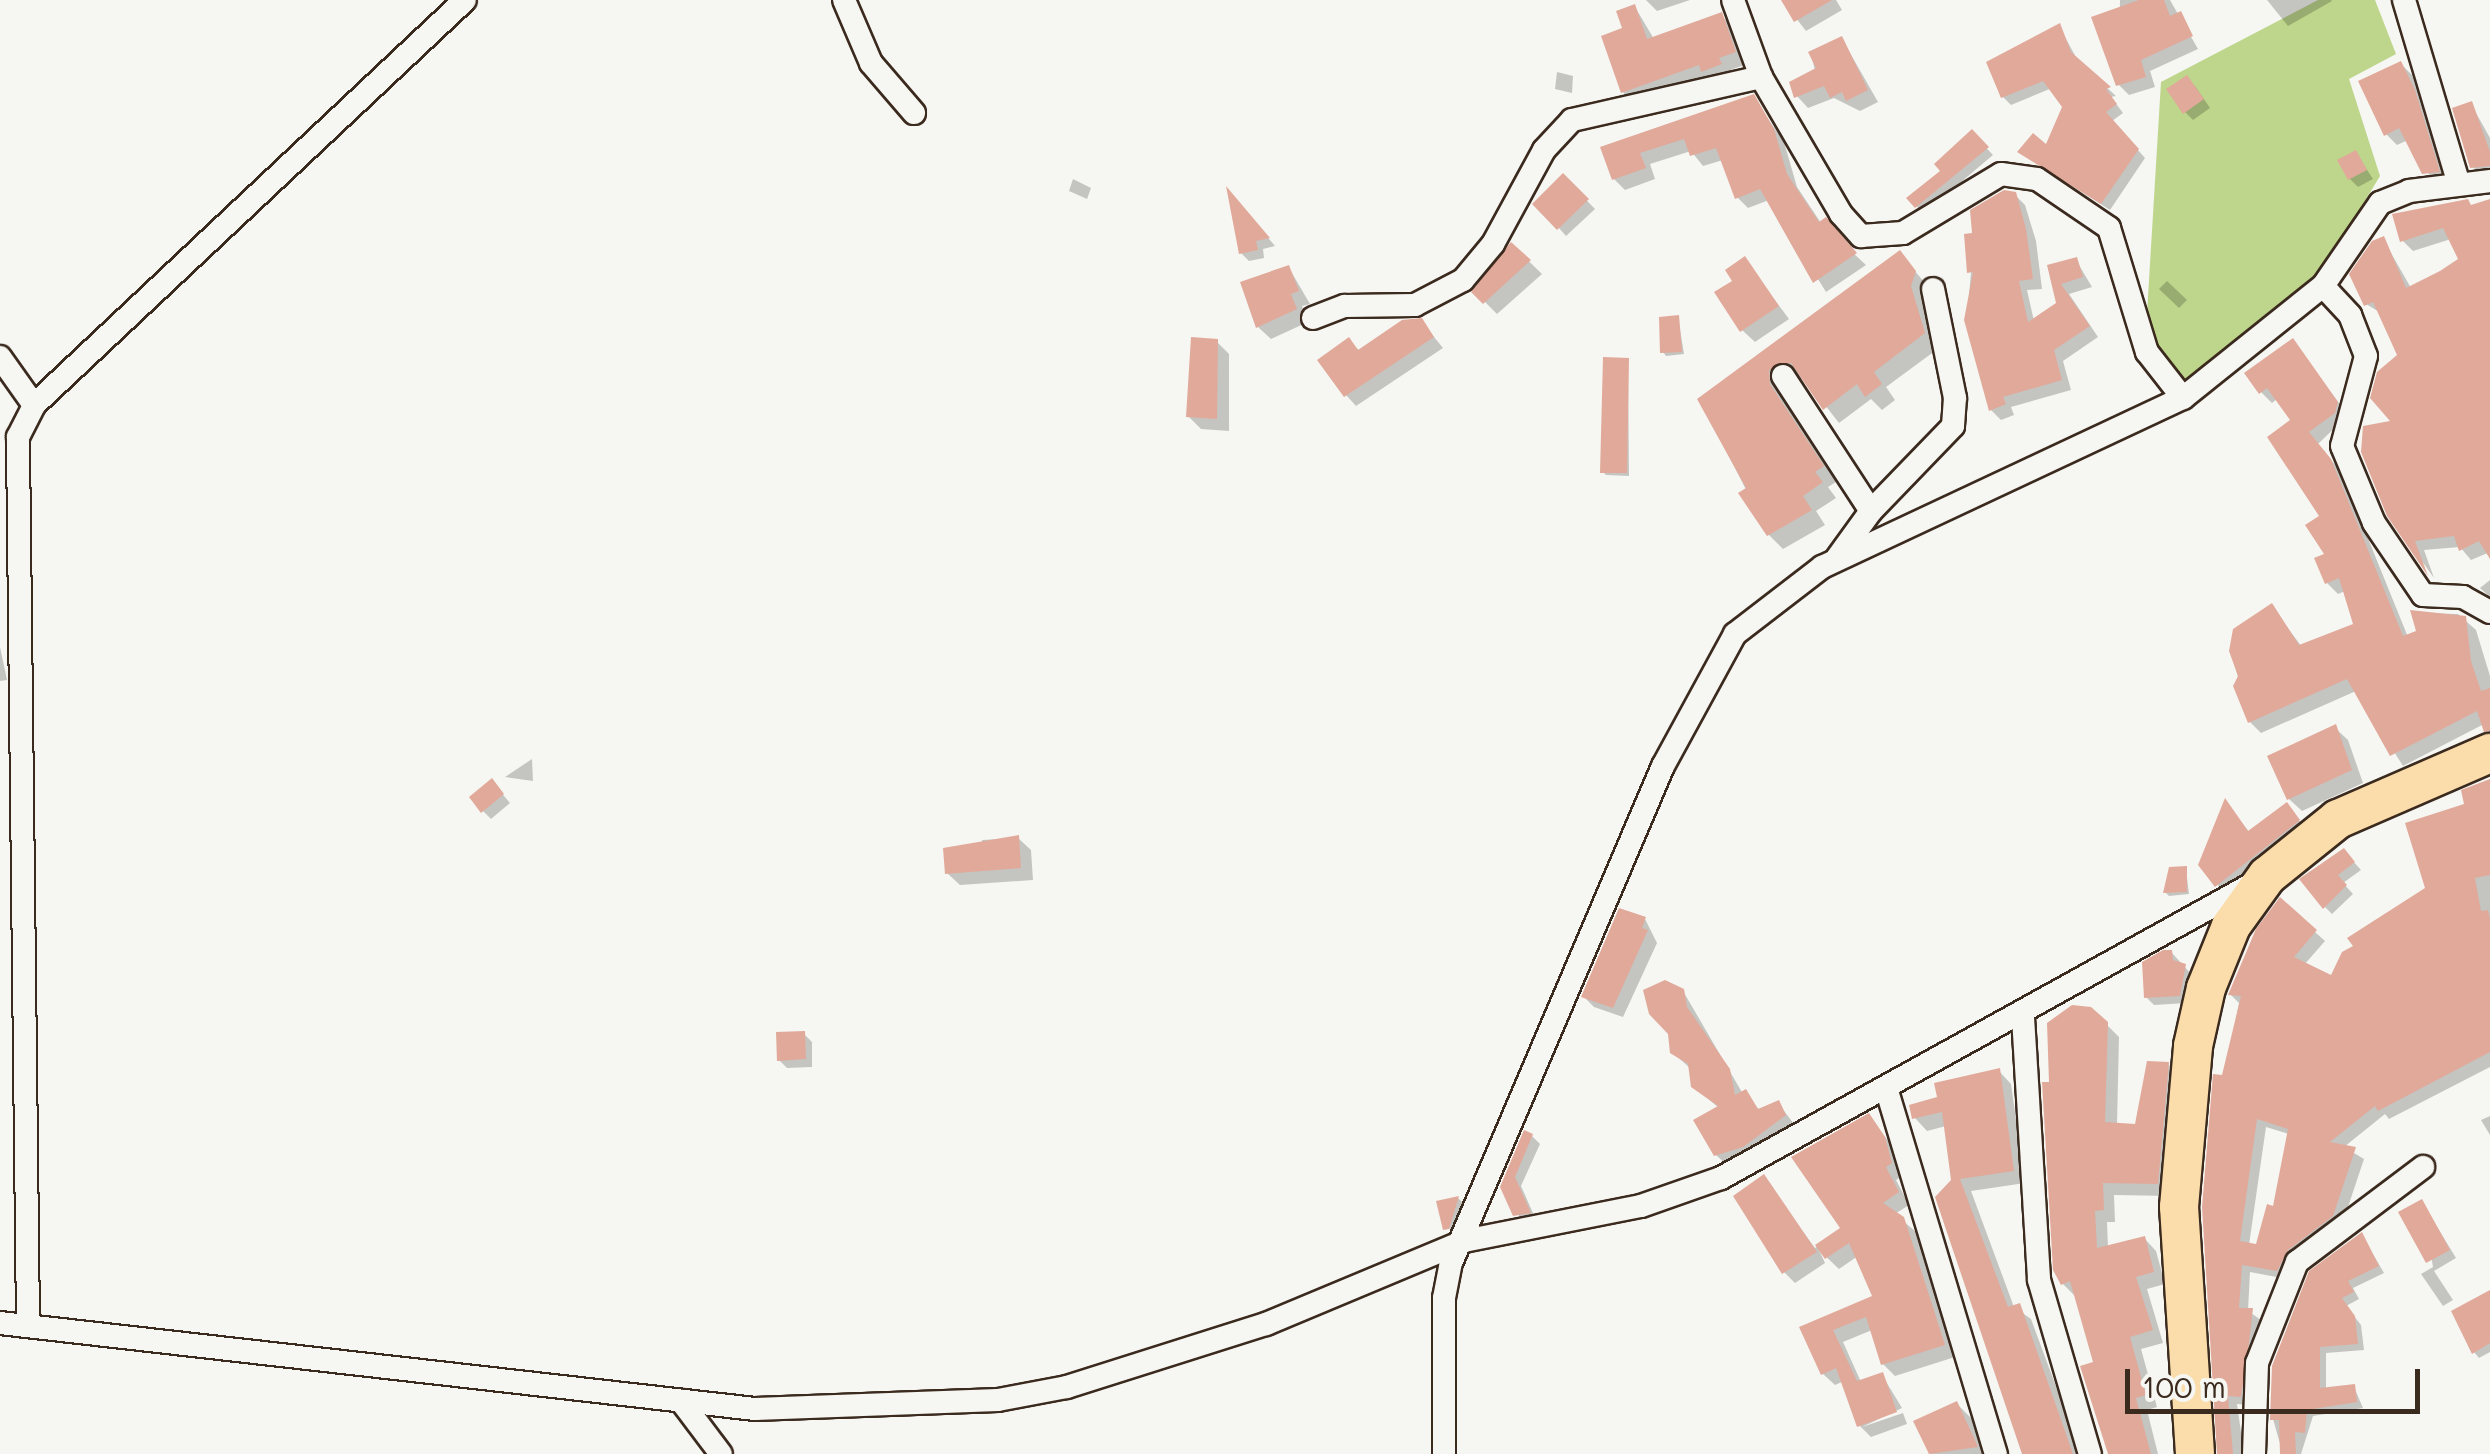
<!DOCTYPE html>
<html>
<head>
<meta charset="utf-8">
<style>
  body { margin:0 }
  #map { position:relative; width:2490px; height:1454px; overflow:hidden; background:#f6f6f2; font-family:Mali,sans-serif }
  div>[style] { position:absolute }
  .green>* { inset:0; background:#bed68c }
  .shadow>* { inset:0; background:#0003 }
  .building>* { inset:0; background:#e1a99a }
  .roads { filter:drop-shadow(2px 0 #3b2a1e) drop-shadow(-2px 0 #3b2a1e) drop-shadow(0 2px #3b2a1e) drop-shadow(0 -2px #3b2a1e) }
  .minor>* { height:22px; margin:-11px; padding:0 11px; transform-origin:11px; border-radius:11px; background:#f6f6f2 }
  .primary>* { height:38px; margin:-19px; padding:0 19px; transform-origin:19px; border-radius:19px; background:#faddab }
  span { translate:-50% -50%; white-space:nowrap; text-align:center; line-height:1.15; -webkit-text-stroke:8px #f6f6f2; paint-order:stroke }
  .scale { position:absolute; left:2125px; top:1369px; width:295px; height:45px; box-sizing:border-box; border:5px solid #3b2a1e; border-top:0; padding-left:12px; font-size:30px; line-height:35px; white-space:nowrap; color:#3b2a1e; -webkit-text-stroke:8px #f6f6f2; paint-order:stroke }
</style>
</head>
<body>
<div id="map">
  <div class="green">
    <i style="clip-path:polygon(2318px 0,2375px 0,2396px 54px,2349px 79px,2380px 176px,2319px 277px,2185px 385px,2146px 330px,2161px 82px)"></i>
  </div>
  <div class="shadow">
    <i style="clip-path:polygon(1646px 0,1690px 0,1657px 11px)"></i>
    <i style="clip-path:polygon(1782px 0,1836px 0,1842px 10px,1806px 31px)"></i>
    <i style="clip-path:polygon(2120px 0,2170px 0,2198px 49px,2150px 71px,2155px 87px,2129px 95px,2118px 84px)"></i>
    <i style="clip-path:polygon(2267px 0,2331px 0,2332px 1px,2288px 26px)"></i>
    <i style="clip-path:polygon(1635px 7px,1654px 39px,1721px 15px,1733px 28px,1747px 64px,1730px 70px,1733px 77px,1636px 105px,1623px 92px)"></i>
    <i style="clip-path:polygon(2059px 26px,2078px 61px,2116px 96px,2111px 97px,2123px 113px,2112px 121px,2145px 158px,2110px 210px,2020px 152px,2047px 148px,2065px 106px,2052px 88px,2011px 105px,2003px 97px)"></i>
    <i style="clip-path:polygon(1842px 39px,1878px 102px,1860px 111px,1834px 98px,1808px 108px,1797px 96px,1816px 75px,1811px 54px)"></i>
    <i style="clip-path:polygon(2401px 64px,2412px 75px,2449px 183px,2435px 184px,2408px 140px,2397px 145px,2386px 134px)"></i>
    <i style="clip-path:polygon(1557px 72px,1573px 76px,1572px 93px,1555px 89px)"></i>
    <i style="clip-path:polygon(2195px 86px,2210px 108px,2193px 120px,2185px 112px)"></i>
    <i style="clip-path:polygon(1753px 97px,1784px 142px,1797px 187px,1821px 223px,1866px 265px,1826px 292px,1769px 200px,1748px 208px,1737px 197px,1723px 160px,1703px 166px,1691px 151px,1650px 164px,1655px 179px,1625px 190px,1614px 179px,1603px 149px)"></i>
    <i style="clip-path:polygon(2471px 104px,2490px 138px,2490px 177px,2472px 167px)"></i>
    <i style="clip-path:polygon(1972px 133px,1993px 155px,1923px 214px,1910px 198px,1944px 171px)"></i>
    <i style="clip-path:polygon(2356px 153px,2373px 179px,2358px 187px,2350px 179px)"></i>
    <i style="clip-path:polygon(1563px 176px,1595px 209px,1566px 236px,1536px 202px)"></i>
    <i style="clip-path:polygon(1073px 179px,1091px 188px,1087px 199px,1069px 191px)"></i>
    <i style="clip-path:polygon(2014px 194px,2025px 205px,2036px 241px,2042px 289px,2027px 290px,2034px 321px,2059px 304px,2050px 267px,2076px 260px,2092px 287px,2069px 294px,2098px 337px,2063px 361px,2071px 390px,2011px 407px,2014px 415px,2001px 420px,1991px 410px,1967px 320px,1974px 236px)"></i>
    <i style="clip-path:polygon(1234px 197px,1275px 246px,1263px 249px,1264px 258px,1249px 261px,1241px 253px)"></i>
    <i style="clip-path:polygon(2490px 202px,2490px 552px,2471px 560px,2460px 547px,2424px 550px,2434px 578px,2389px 515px,2400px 356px,2381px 313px,2366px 304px,2383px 239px,2411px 288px,2461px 260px,2451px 239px,2413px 251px,2402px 240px)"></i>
    <i style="clip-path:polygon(1512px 245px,1542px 274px,1497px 314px,1475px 292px)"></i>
    <i style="clip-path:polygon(1900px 253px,1929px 288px,1939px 348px,1886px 387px,1895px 400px,1882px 410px,1871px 399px,1839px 423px,1804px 378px,1783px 385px,1784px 401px,1836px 482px,1828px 487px,1836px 498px,1816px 511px,1825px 525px,1783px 549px,1769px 535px,1700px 399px)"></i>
    <i style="clip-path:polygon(1744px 259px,1789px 319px,1755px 342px,1742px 330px,1736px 281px)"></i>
    <i style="clip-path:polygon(1289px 268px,1310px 304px,1302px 306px,1308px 322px,1271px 339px,1258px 327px)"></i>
    <i style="clip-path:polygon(2167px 281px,2187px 300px,2179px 308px,2159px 289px)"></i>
    <i style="clip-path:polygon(1678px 317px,1684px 354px,1666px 356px,1663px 352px)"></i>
    <i style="clip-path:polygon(1421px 321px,1443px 348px,1356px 406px,1346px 395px,1349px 341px,1360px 351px)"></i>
    <i style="clip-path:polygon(1216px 341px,1229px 354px,1229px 431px,1201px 429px,1188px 416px)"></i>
    <i style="clip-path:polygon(2292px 341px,2348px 415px,2318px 444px,2341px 472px,2408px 637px,2419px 633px,2413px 613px,2458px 614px,2476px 630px,2490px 676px,2490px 734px,2484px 724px,2403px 766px,2356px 691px,2261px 733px,2250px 722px,2231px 651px,2271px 606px,2302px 647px,2356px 625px,2345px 591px,2338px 594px,2327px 583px,2323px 517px,2294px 421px,2277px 399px,2272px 403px,2261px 392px)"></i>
    <i style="clip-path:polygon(1628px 360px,1629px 476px,1606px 475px,1603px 472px)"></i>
    <i style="clip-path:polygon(2490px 580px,2490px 597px,2480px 588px)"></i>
    <i style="clip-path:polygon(0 647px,7px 680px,0 681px)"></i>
    <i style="clip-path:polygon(2335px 728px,2348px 740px,2363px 783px,2302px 811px,2289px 799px)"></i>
    <i style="clip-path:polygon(532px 759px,533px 781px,505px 777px)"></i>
    <i style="clip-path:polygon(evenodd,2490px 781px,2490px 1067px,2389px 1119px,2385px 1114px,2344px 1147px,2364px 1159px,2342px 1225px,2287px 1279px,2250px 1272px,2248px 1311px,2261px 1320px,2250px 1405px,2237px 1404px,2244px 1454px,2223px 1454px,2224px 1078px,2239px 1003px,2230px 994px,2280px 901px,2325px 941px,2304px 965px,2332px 978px,2428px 889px,2467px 805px,2490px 781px,2266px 1127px,2289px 1134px,2275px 1208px,2258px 1247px,2249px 1245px,2266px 1127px)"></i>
    <i style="clip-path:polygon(499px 790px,510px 803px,491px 819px,483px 811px)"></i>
    <i style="clip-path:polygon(2226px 803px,2250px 833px,2287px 806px,2309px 832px,2228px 897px,2201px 865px)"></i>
    <i style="clip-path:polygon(1018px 838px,1031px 850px,1033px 880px,960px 885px,947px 873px,983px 848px,982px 840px)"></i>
    <i style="clip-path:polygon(2344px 851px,2361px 870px,2343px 883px,2353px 894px,2332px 914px,2325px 907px)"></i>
    <i style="clip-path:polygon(2186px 869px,2189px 894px,2169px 896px,2166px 893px)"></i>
    <i style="clip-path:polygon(1645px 919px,1657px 943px,1623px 1017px,1594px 1007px,1584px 997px)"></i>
    <i style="clip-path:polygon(2172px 953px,2192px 975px,2187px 1003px,2154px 1005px,2146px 997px)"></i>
    <i style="clip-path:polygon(1683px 991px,1743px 1094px,1761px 1111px,1778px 1103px,1797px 1128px,1729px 1167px,1716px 1155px,1719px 1108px,1693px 1086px,1691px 1069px,1672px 1052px)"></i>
    <i style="clip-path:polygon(2106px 1024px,2119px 1037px,2117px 1125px,2137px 1126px,2168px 1064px,2180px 1077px,2170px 1196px,2114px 1195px,2115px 1222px,2107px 1222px,2108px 1248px,2144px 1238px,2156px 1251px,2165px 1284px,2147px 1289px,2163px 1343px,2141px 1349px,2157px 1407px,2147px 1410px,2158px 1454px,2109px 1454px,2097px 1364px,2077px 1298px,2063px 1284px,2052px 1084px)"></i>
    <i style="clip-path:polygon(804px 1034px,812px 1042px,812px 1067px,787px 1068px,779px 1060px)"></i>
    <i style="clip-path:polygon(1999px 1071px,2011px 1084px,2025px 1183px,1971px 1191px,2014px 1307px,2031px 1319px,2081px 1454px,2026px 1454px,1954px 1181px,1946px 1126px,1927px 1131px,1915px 1118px)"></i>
    <i style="clip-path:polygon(1869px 1116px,1896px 1151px,1902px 1176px,1896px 1180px,1909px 1205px,1895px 1214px,1916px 1232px,1955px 1357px,1895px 1376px,1883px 1364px,1872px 1330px,1843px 1342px,1861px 1382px,1882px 1375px,1902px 1408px,1862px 1427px,1903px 1413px,1907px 1424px,1871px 1437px,1859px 1425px,1844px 1381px,1835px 1385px,1823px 1374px,1802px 1329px,1875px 1297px,1858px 1256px,1839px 1269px,1819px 1250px,1825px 1263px,1795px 1283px,1784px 1272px,1763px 1178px,1815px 1248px,1843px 1229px)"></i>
    <i style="clip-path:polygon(2490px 1116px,2490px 1135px,2481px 1120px)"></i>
    <i style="clip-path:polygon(1532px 1136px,1540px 1144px,1521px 1186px,1536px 1220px,1523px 1223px,1503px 1187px)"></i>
    <i style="clip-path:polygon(1458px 1198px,1466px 1206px,1453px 1237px,1439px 1203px)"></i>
    <i style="clip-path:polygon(2422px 1202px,2456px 1258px,2434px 1271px,2453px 1300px,2443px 1306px,2421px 1274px,2433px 1267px)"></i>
    <i style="clip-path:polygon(2362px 1235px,2384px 1273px,2353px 1288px,2359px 1299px,2346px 1306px,2361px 1325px,2364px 1350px,2326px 1353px,2326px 1390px,2354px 1387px,2363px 1408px,2313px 1416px,2301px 1454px,2283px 1454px,2273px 1419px)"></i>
    <i style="clip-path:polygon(2490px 1332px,2490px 1352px,2479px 1358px,2474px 1352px)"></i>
    <i style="clip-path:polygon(1957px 1404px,1971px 1418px,1987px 1454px,1931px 1454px,1917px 1422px)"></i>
  </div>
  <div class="building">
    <i style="clip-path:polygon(1781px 0,1832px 0,1794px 22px)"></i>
    <i style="clip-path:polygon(2139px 0,2164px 0,2170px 16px,2181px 11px,2193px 36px,2141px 60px,2146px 77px,2116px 86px,2091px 17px)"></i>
    <i style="clip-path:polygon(1635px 4px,1647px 39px,1722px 12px,1736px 52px,1719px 58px,1722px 64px,1701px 72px,1699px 65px,1621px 93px,1601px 36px,1622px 28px,1616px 11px)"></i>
    <i style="clip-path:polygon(2060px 23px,2071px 52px,2111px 87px,2106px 89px,2117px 104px,2106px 112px,2139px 149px,2101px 204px,2017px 152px,2033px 133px,2046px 144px,2062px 107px,2043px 81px,2001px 98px,1986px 62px)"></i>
    <i style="clip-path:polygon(1842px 36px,1868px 90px,1846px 101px,1842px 92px,1830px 98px,1824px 86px,1794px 98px,1789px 82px,1816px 68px,1808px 52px)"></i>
    <i style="clip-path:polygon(2401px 61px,2415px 90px,2440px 172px,2422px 174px,2399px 128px,2384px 136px,2358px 81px)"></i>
    <i style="clip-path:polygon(2187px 75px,2204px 99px,2183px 114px,2166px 89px)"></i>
    <i style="clip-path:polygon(1754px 94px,1774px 129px,1787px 174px,1819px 222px,1826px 217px,1857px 253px,1813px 283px,1760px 189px,1735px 199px,1716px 148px,1690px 156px,1684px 139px,1640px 153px,1646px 168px,1612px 180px,1600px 147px)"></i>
    <i style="clip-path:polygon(2472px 101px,2490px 152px,2490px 166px,2470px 168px,2452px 108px)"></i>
    <i style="clip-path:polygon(1972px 129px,1989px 147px,1915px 208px,1906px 198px,1940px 171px,1934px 164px)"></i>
    <i style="clip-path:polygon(2356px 150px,2367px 170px,2348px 180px,2337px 160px)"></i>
    <i style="clip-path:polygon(1563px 173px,1589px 199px,1557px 230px,1532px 204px)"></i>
    <i style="clip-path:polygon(1226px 186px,1270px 238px,1256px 241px,1258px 250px,1239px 254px)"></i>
    <i style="clip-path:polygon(2004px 190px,2016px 192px,2026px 229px,2033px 279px,2019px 281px,2028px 322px,2056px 303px,2047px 265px,2077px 257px,2083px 277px,2061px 284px,2090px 326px,2054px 350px,2062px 380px,2003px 397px,2006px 404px,1989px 411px,1964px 320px,1973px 272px,1967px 273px,1964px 234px,1972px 233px,1970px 210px)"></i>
    <i style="clip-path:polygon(2468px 199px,2471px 205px,2490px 199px,2490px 559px,2479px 541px,2459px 551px,2454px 536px,2415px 541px,2428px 576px,2387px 516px,2361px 452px,2363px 426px,2390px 421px,2370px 398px,2377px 372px,2397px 355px,2373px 302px,2364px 306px,2349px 274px,2372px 241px,2384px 236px,2406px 288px,2440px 271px,2458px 259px,2443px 228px,2400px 242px,2392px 214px)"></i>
    <i style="clip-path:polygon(1511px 242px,1531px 260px,1483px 304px,1471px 292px)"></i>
    <i style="clip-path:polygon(1900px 250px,1916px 271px,1911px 286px,1925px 333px,1874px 372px,1882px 384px,1865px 397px,1857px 384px,1823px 410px,1791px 363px,1769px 370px,1770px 384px,1824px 466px,1815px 472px,1823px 482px,1803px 496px,1812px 510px,1767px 536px,1738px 493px,1746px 488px,1697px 399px)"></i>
    <i style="clip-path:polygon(1745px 256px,1779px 306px,1740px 332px,1714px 292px,1732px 281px,1725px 270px)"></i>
    <i style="clip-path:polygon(1289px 265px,1299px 291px,1291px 294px,1297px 309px,1256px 328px,1240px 282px)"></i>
    <i style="clip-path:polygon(1679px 315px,1682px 352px,1660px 353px,1659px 317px)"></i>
    <i style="clip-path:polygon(1422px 318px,1434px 337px,1344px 397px,1317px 360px,1349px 337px,1358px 350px,1402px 320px)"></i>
    <i style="clip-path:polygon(1191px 337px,1218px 339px,1217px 419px,1186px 417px)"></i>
    <i style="clip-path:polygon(2293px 338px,2338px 402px,2335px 413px,2309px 432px,2331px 459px,2403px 636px,2416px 631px,2410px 610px,2466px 616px,2471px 661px,2481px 691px,2490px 688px,2490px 731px,2484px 732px,2477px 711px,2390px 756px,2347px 679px,2248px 723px,2233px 686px,2238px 676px,2229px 651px,2233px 629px,2272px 603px,2299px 645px,2353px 624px,2339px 578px,2325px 584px,2314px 558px,2324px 554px,2305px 525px,2319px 516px,2267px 437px,2290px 420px,2267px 388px,2259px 394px,2244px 373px)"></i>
    <i style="clip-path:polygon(1603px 357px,1629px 358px,1627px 473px,1600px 473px)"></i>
    <i style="clip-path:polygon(2336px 724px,2352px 770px,2287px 800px,2267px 756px)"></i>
    <i style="clip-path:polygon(492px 778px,504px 794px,481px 813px,469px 797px)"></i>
    <i style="clip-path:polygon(evenodd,2490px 779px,2490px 875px,2475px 878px,2481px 911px,2488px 910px,2490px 919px,2490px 1052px,2378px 1111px,2375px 1106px,2330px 1142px,2356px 1147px,2333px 1216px,2288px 1250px,2277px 1271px,2242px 1265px,2239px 1308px,2253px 1308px,2249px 1343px,2241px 1397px,2228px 1396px,2233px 1454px,2217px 1454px,2202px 1207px,2213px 1074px,2222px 1075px,2241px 996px,2228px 995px,2256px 929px,2280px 897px,2317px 930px,2294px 957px,2331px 975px,2342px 952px,2353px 946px,2347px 938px,2425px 888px,2405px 823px,2464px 804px,2461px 790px,2490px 779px,2257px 1119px,2288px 1129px,2273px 1206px,2267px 1204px,2256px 1244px,2240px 1241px,2257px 1119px)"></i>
    <i style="clip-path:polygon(2225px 798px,2248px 831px,2287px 802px,2300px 820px,2215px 887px,2198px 865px)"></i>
    <i style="clip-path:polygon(1019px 835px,1021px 868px,945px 874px,943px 848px)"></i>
    <i style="clip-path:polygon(2344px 848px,2355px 862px,2338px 875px,2347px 885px,2323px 909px,2299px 879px)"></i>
    <i style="clip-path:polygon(2187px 866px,2187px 892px,2163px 893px,2169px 867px)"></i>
    <i style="clip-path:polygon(1619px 908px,1646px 917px,1642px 928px,1648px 930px,1613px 1008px,1581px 997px)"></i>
    <i style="clip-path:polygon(2163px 950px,2172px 950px,2173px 960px,2186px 964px,2180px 996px,2144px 998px,2142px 962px)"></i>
    <i style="clip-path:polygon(1665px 980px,1684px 989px,1687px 1007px,1730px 1069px,1735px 1095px,1746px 1089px,1758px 1109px,1779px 1100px,1786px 1115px,1743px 1147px,1714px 1156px,1693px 1120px,1718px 1106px,1691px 1087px,1688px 1064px,1670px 1053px,1668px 1034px,1649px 1014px,1643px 990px)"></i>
    <i style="clip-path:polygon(2072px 1005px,2091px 1007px,2108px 1022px,2105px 1122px,2135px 1124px,2147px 1061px,2169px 1062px,2158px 1184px,2103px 1183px,2104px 1210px,2095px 1211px,2097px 1248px,2145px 1236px,2154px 1272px,2136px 1277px,2153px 1330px,2130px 1337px,2146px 1395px,2136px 1398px,2151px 1454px,2108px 1454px,2080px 1366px,2093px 1362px,2070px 1281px,2061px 1285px,2053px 1270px,2042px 1082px,2049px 1082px,2047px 1023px)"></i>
    <i style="clip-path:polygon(805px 1031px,806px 1059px,777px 1061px,776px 1032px)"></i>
    <i style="clip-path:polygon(2000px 1068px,2014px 1171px,1960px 1179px,2008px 1307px,2020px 1303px,2073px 1454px,2022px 1454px,1935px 1197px,1951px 1180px,1942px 1112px,1912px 1119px,1909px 1105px,1937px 1097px,1934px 1083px)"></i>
    <i style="clip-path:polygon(1869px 1113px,1885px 1137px,1892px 1163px,1886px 1167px,1899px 1192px,1883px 1203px,1904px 1217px,1945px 1345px,1881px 1365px,1866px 1317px,1833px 1330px,1857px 1381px,1883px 1372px,1897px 1412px,1857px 1427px,1836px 1368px,1821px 1375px,1799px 1327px,1872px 1296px,1849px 1243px,1825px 1259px,1815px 1245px,1840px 1228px,1791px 1157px)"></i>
    <i style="clip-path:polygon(1524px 1130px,1533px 1134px,1515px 1177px,1531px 1213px,1513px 1216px,1500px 1187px)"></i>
    <i style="clip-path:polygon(1764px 1174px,1817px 1252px,1782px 1274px,1733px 1196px)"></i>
    <i style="clip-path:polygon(1459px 1196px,1449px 1229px,1443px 1230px,1436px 1201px)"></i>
    <i style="clip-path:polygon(2422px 1199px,2450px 1250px,2426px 1263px,2398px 1212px)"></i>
    <i style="clip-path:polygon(2362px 1232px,2379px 1266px,2348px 1281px,2354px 1292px,2342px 1298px,2355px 1316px,2358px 1344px,2320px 1347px,2320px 1388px,2355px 1384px,2357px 1402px,2307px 1410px,2305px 1433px,2295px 1432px,2296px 1454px,2280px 1454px,2279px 1420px,2270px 1420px,2272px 1366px,2309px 1271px)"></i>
    <i style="clip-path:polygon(2490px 1290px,2490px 1343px,2472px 1354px,2451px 1311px)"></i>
    <i style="clip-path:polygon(1957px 1401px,1978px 1447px,1929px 1454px,1913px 1421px)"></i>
  </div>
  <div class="roads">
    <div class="minor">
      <i style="left:844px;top:0;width:69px;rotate:66.8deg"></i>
      <i style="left:871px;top:63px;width:66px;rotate:49.3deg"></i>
      <i style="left:1733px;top:0;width:82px;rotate:70deg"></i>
      <i style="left:1761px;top:77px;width:159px;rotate:59.7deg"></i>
      <i style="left:1841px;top:214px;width:30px;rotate:48deg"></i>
      <i style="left:1861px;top:236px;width:42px;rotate:-4.1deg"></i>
      <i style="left:1903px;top:233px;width:114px;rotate:-31deg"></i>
      <i style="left:2001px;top:174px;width:36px;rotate:8deg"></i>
      <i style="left:2037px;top:179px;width:87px;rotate:34.2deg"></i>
      <i style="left:2109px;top:228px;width:130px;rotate:73deg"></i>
      <i style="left:2147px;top:352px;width:58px;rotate:52deg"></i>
      <i style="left:2404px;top:0;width:192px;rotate:73.4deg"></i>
      <i style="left:2323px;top:286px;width:40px;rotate:47deg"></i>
      <i style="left:2350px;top:315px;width:44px;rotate:68.7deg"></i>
      <i style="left:2366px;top:356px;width:93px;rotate:104.9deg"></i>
      <i style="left:2342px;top:446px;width:83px;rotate:67.4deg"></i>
      <i style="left:2374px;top:523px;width:87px;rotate:55.8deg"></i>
      <i style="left:2423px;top:595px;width:40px;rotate:2.9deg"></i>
      <i style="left:2463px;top:597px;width:31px;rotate:29deg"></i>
      <i style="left:1313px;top:318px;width:34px;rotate:-21deg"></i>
      <i style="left:1345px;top:306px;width:70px;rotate:-0.8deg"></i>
      <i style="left:1415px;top:305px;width:54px;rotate:-27.5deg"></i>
      <i style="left:1463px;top:280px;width:47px;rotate:-50.2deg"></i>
      <i style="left:1493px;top:244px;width:107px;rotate:-61.5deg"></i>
      <i style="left:1544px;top:150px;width:41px;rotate:-47deg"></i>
      <i style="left:1572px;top:120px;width:194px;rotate:-12.8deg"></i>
      <i style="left:0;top:357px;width:59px;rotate:54.7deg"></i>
      <i style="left:1783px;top:376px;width:161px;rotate:56.9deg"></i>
      <i style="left:1837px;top:558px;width:58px;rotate:-54.1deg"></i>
      <i style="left:1871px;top:511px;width:118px;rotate:-46deg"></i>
      <i style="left:1953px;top:426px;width:28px;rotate:-86deg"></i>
      <i style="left:1955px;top:398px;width:111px;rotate:-101.4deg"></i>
      <i style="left:2023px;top:1017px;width:263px;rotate:86.5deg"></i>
      <i style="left:2039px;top:1280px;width:181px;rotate:73.7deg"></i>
      <i style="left:1887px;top:1091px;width:379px;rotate:73.3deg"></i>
      <i style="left:0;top:1323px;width:760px;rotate:6.5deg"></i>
      <i style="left:755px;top:1409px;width:243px;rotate:-2.1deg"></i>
      <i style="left:998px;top:1400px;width:70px;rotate:-10.7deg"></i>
      <i style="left:1067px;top:1387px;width:209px;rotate:-17.6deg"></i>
      <i style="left:1266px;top:1324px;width:215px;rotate:-22.7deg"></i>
      <i style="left:1464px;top:1241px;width:180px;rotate:-11.2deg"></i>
      <i style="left:1641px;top:1206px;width:85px;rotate:-19.3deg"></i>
      <i style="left:1721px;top:1178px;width:609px;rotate:-28.96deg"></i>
      <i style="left:28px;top:1324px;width:887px;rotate:-90.65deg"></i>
      <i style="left:18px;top:437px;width:36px;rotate:-63deg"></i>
      <i style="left:34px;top:405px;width:591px;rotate:-43.22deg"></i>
      <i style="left:681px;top:1401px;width:66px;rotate:53deg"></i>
      <i style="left:1444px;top:1454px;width:156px;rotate:-90deg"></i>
      <i style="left:1444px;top:1298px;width:36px;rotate:-79deg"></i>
      <i style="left:1451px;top:1263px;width:540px;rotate:-66.9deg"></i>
      <i style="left:1663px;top:766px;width:150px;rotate:-61.4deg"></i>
      <i style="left:1735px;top:634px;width:110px;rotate:-37.6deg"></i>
      <i style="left:1822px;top:567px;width:399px;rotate:-25.1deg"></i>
      <i style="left:2183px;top:398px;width:179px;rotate:-38.7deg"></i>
      <i style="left:2323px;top:286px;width:101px;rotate:-55.5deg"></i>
      <i style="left:2380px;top:203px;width:31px;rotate:-22deg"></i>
      <i style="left:2409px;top:191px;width:82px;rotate:-7deg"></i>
      <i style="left:2254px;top:1454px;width:91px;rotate:-88.1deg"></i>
      <i style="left:2257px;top:1363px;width:109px;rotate:-68.4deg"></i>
      <i style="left:2297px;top:1262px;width:158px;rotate:-37deg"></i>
    </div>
    <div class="primary">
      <i style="left:2195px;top:1454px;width:248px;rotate:-93.7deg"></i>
      <i style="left:2179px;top:1207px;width:162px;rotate:-85deg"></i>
      <i style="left:2193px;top:1046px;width:59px;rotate:-77.4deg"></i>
      <i style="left:2206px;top:988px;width:67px;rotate:-68deg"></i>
      <i style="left:2231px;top:926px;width:62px;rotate:-54.2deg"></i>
      <i style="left:2267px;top:876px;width:91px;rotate:-38.8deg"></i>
      <i style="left:2338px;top:819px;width:166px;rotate:-23.5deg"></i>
    </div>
  </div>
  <div class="scale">100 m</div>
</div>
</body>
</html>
